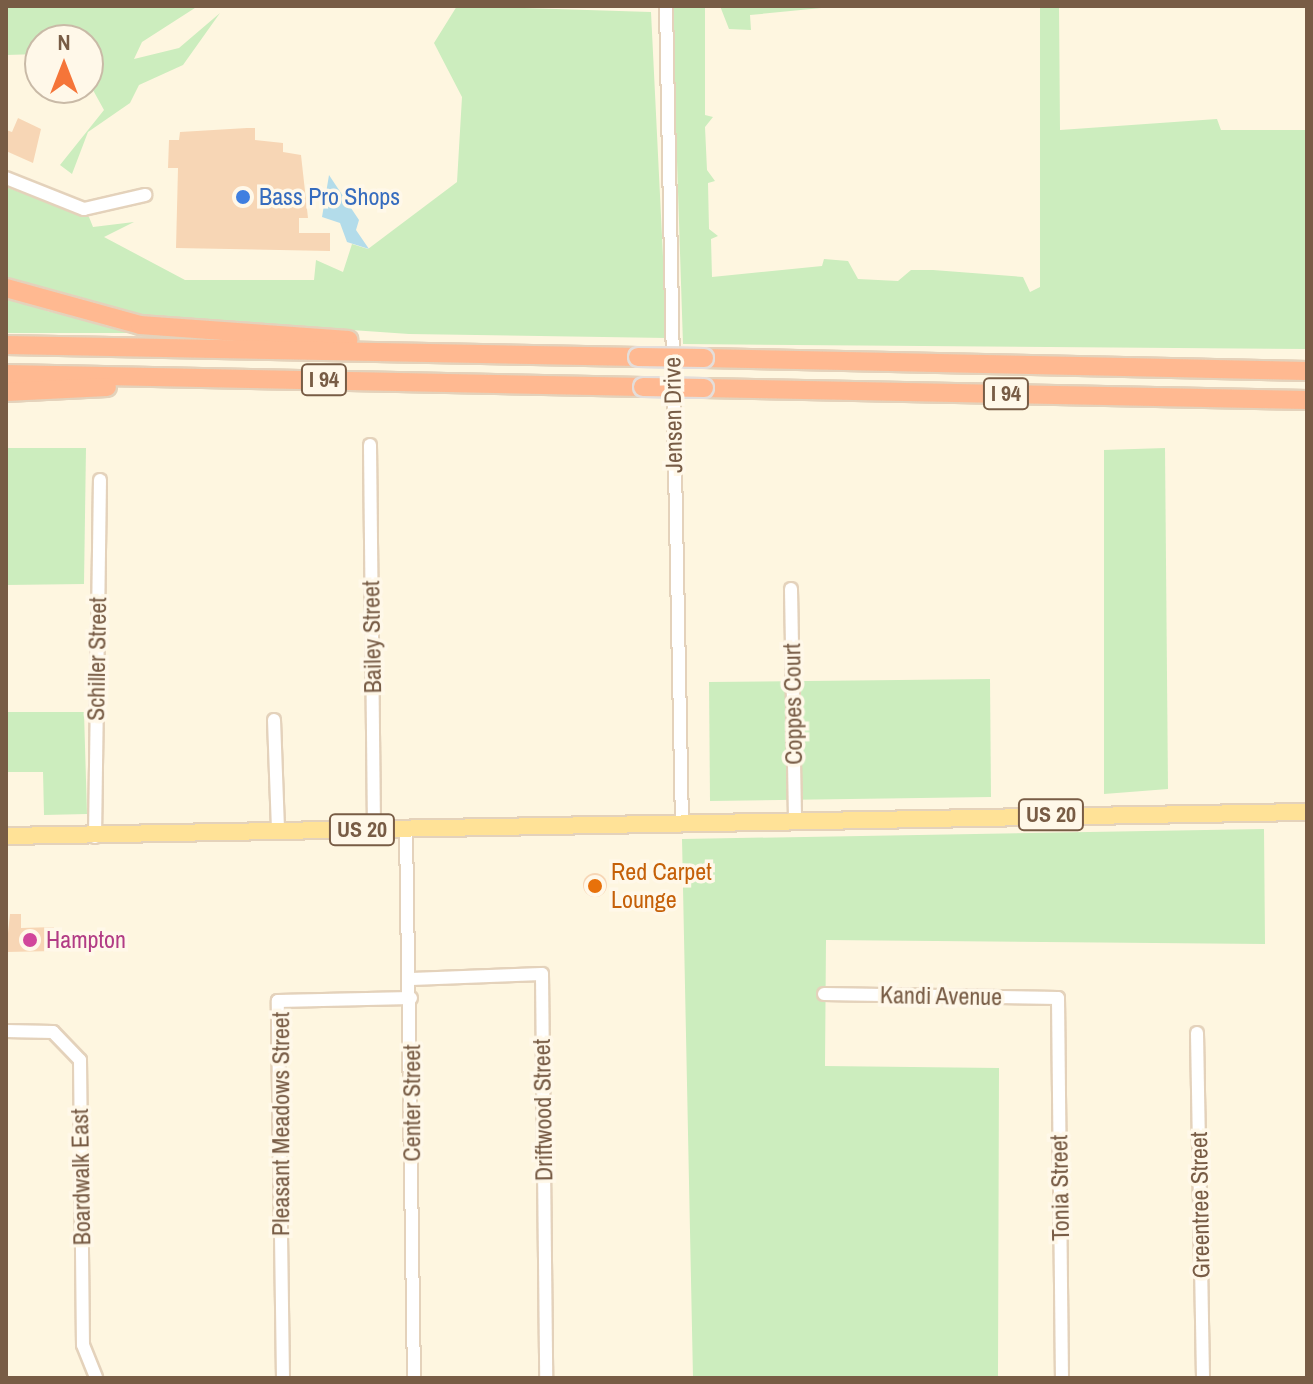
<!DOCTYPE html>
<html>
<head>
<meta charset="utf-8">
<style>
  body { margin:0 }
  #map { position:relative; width:1313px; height:1384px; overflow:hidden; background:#fef6e0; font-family:"Archivo Narrow",sans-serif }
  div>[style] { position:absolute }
  .green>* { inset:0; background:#ccedbe }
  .water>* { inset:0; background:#b3dcea }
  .building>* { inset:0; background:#f7d6b5 }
  .round { border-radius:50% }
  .roads { filter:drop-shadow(2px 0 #e4d2bb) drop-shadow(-2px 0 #e4d2bb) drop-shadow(0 2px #e4d2bb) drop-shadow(0 -2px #e4d2bb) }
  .minor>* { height:12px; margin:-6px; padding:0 6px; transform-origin:6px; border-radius:6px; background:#fff }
  .major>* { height:16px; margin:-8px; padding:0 8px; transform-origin:8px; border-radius:8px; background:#ffe297 }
  .highway>* { height:18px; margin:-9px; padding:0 9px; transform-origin:9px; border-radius:9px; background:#ffb991 }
  .bridges { filter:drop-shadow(2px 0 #e4deda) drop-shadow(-2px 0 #e4deda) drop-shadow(0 2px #e4deda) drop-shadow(0 -2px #e4deda) }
  .highway-bridge>* { height:18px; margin:-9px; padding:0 9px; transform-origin:9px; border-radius:9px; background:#ffb991 }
  .dots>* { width:22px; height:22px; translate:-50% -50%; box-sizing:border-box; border:4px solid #fff8e9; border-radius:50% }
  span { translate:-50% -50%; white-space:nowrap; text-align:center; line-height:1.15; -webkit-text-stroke:7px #fff8e9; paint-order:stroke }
  .shield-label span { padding:2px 6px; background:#fff8e9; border:2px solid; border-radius:6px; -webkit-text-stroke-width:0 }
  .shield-label { font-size:22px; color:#785c45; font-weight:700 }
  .shop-label { font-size:24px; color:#366cbe }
  .left { translate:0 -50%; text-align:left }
  .street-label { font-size:24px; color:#785c45 }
  .food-label { font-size:24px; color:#c56008 }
  .hotel-label { font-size:24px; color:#b23c85 }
  .frame { position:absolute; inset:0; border:8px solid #785c45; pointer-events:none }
  .north { position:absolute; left:24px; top:24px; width:80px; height:80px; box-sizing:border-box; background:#fff8e9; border:2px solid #c9baa7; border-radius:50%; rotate:0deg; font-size:22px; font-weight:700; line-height:32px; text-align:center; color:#785c45 }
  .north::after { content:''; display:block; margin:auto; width:28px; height:36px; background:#f57539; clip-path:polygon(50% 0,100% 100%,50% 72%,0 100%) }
</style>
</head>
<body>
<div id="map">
  <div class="green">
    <i style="clip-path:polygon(6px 6px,198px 6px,142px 42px,134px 59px,179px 48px,220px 13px,183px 65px,139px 85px,130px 103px,88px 132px,72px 174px,60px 165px,104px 110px,88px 81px,88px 40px,40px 40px,40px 54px,6px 55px)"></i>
    <i style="clip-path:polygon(457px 6px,651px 12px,667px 338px,409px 334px,136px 315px,6px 277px,6px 187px,89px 217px,93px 227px,134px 222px,104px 237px,185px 280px,314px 280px,316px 260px,343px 272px,352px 244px,368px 249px,457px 182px,462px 97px,434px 43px)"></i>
    <i style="clip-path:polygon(705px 6px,705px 115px,713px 117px,705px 127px,707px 170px,715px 181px,708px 183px,709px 229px,718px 236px,711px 239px,712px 277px,822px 266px,824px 259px,848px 261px,858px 279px,898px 281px,911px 270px,933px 270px,1023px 277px,1030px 292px,1040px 287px,1040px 6px,1059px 6px,1060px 130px,1217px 119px,1221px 130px,1307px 130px,1307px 349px,683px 344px,672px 8px)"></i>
    <i style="clip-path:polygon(720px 6px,842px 6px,750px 15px,751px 30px,729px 29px)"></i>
    <i style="clip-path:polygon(6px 294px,47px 311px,143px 333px,6px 333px)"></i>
    <i style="clip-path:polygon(6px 448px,86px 448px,84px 584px,6px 585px)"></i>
    <i style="clip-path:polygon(1165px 448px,1168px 789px,1104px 794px,1104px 450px)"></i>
    <i style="clip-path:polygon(990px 679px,991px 797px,710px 801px,709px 682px)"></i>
    <i style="clip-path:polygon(6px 712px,84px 712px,87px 814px,44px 815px,43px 772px,6px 772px)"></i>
    <i style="clip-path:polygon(1264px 829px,1265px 944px,826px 940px,825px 1066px,999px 1068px,998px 1378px,693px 1378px,682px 839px)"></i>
  </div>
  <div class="water">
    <i style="clip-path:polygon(329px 175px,359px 220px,356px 230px,369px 249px,347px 242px,340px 223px,322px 217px)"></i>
  </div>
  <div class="building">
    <i style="clip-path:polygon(18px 118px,41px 129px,33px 163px,6px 151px,6px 130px,12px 132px)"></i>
    <i style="clip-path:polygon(247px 128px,255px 128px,255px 140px,283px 143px,283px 152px,301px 155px,308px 218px,299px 218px,299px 233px,330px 233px,330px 251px,176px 248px,178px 168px,168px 168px,169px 140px,179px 140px,180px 132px)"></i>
    <i class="round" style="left:583px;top:873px;width:24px;height:24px"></i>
    <i style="clip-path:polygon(10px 914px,21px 914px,21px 928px,54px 927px,55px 951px,6px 952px)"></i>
  </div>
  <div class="roads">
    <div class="minor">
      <i style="left:666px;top:6px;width:817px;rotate:88.88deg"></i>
      <i style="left:6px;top:178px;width:84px;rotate:21.7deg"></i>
      <i style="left:84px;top:209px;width:63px;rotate:-12.9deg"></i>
      <i style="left:370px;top:445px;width:384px;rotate:89.4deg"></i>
      <i style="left:791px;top:589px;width:231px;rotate:89deg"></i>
      <i style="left:274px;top:720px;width:111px;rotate:87.9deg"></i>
      <i style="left:406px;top:828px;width:550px;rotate:89.17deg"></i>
      <i style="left:95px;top:837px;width:357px;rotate:-89.2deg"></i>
      <i style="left:411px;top:979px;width:131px;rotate:-2.2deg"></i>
      <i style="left:542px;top:974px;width:404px;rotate:89.4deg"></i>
      <i style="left:824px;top:994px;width:234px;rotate:1deg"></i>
      <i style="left:1058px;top:998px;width:380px;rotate:89.4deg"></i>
      <i style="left:6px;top:1031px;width:47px;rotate:1.2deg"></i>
      <i style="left:53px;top:1032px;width:39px;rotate:46deg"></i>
      <i style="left:80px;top:1060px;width:285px;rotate:89.4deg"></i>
      <i style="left:83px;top:1345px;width:35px;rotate:68deg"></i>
      <i style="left:1197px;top:1033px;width:345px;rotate:89deg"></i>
      <i style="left:283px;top:1378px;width:377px;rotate:-90.8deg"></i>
      <i style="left:278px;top:1001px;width:133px;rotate:-1.3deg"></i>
    </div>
    <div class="major">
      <i style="left:6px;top:836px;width:1301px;rotate:-1.06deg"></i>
    </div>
    <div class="highway">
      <i style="left:6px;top:288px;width:139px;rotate:15.4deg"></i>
      <i style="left:140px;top:325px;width:209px;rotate:4.1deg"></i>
      <i style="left:6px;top:345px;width:632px;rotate:1.09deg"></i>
      <i style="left:704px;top:358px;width:603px;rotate:1.24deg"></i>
      <i style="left:6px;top:374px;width:637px;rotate:1.17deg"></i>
      <i style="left:704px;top:388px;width:603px;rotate:1.14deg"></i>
      <i style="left:6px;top:392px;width:101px;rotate:-2.8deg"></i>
    </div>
  </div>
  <div class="bridges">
    <div class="highway-bridge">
      <i style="left:638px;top:357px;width:66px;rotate:0.9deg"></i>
      <i style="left:643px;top:387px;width:61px;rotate:0.9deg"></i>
    </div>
  </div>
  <div class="dots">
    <i style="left:243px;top:197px;background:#3f7fe0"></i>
    <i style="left:595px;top:886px;background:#e8710a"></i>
    <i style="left:30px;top:940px;background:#d1479c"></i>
  </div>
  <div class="shield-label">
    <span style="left:324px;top:380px">I 94</span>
    <span style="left:1006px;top:394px">I 94</span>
    <span style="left:1051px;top:815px">US 20</span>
    <span style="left:362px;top:830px">US 20</span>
  </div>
  <div class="shop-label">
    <span class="left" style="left:259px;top:197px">Bass Pro Shops</span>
  </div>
  <div class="street-label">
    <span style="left:673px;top:415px;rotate:-91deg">Jensen Drive</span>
    <span style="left:372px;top:637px;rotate:-91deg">Bailey Street</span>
    <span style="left:97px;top:659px;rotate:-89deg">Schiller Street</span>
    <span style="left:793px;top:704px;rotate:-91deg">Coppes Court</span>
    <span style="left:941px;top:996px;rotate:1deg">Kandi Avenue</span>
    <span style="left:412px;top:1103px;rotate:-90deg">Center Street</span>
    <span style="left:543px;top:1110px;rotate:-91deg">Driftwood Street</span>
    <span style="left:281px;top:1124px;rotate:-90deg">Pleasant Meadows Street</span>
    <span style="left:81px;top:1177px;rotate:-91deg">Boardwalk East</span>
    <span style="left:1060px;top:1188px;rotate:-91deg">Tonia Street</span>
    <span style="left:1200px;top:1205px;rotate:-91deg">Greentree Street</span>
  </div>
  <div class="food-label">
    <span class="left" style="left:611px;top:886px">Red Carpet<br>Lounge</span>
  </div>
  <div class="hotel-label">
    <span class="left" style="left:46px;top:940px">Hampton</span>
  </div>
  <div class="frame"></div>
  <div class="north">N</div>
</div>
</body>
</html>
